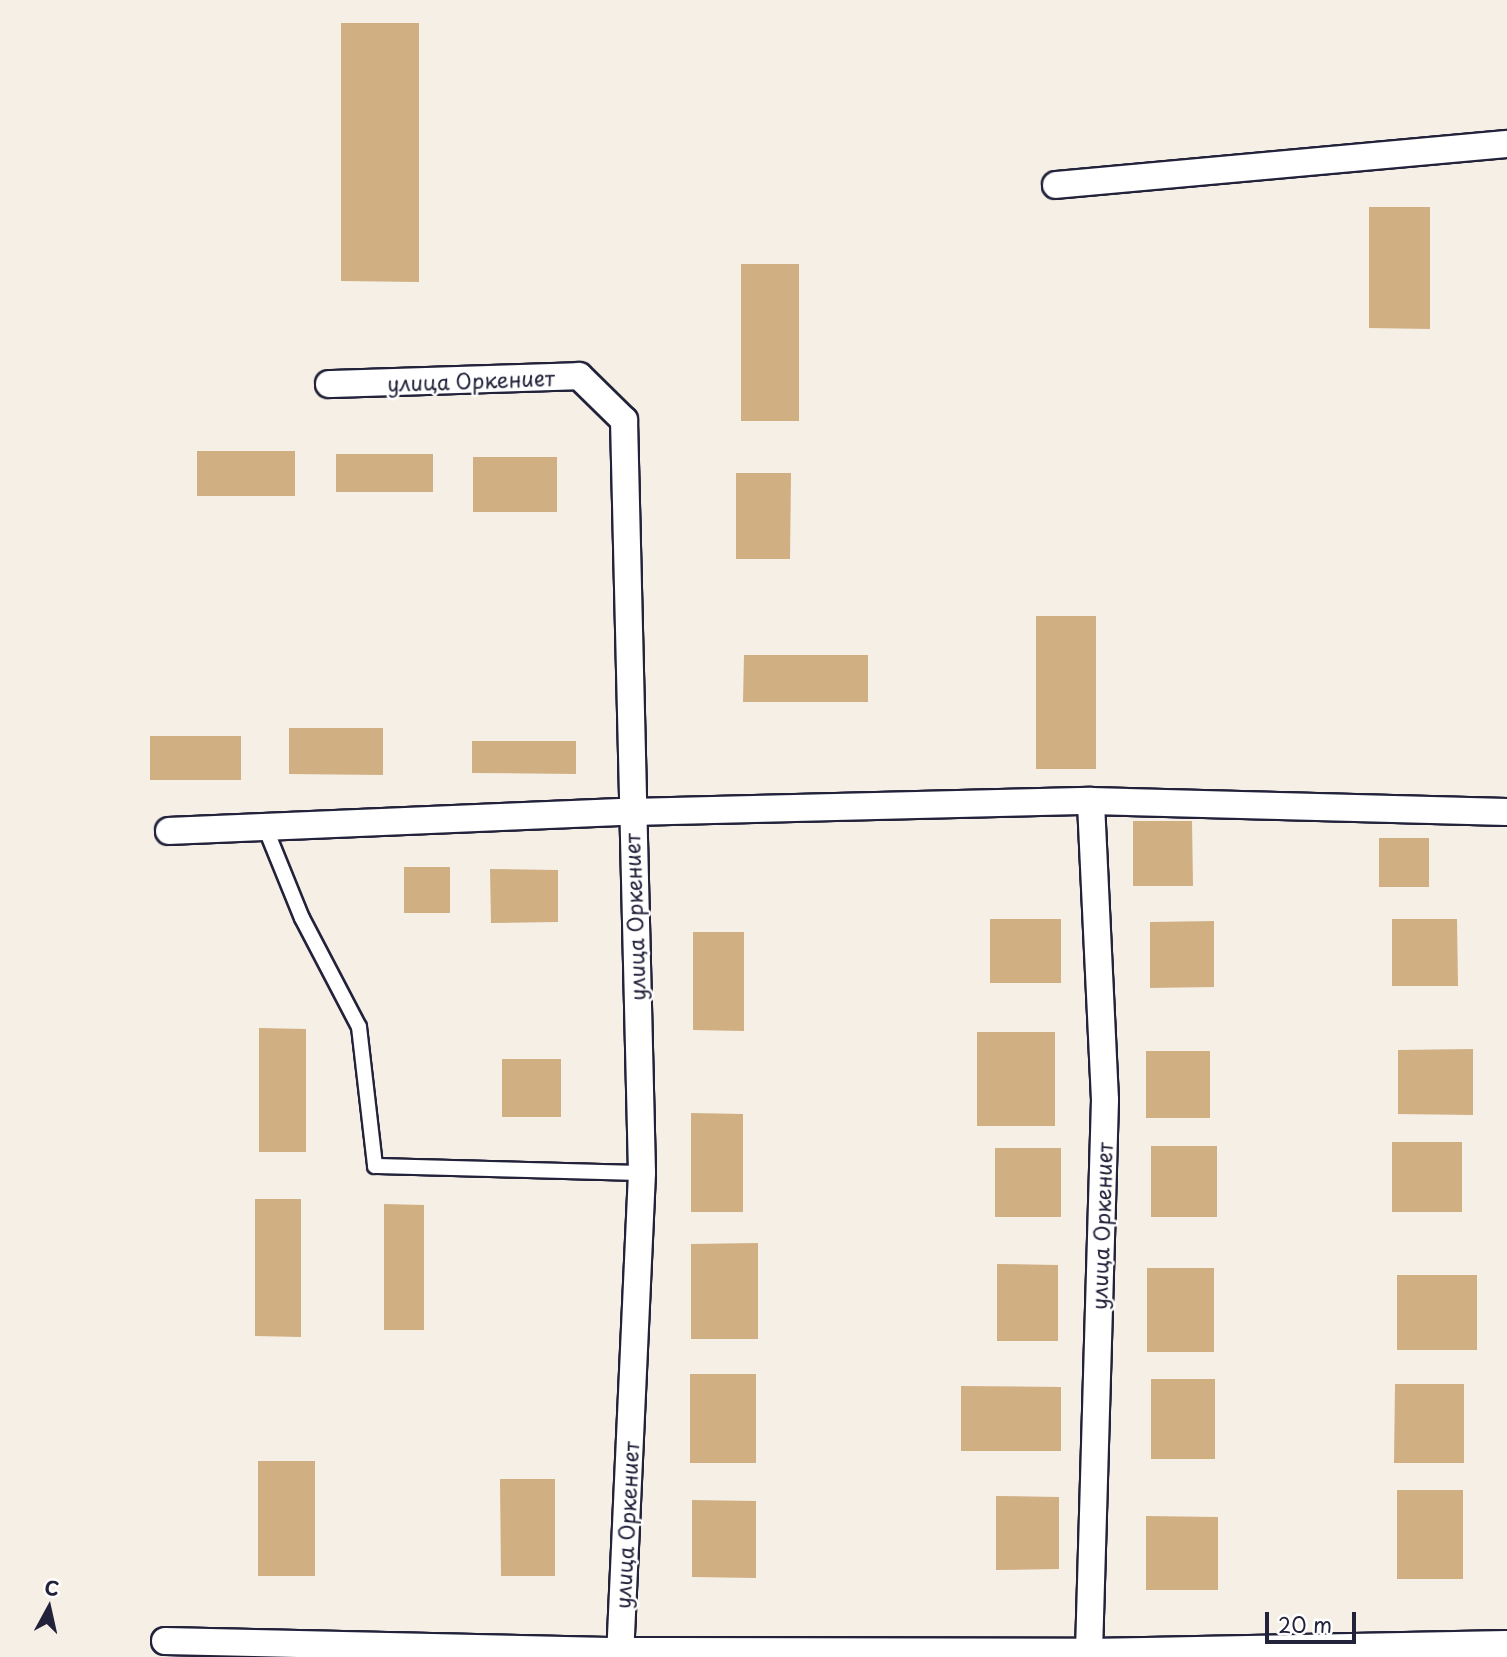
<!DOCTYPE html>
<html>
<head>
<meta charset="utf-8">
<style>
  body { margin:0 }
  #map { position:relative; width:1507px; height:1657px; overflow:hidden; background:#f6efe6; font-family:"Playpen Sans",sans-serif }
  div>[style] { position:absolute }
  .building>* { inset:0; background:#d0af83 }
  .roads { filter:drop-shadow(2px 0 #22223b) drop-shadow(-2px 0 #22223b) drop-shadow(0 2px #22223b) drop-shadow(0 -2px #22223b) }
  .lane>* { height:14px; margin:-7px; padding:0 7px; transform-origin:7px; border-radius:7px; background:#fff }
  .street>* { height:26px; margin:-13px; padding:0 13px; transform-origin:13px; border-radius:13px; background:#fff }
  span { translate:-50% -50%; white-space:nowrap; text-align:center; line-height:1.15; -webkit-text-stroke:5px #fff; paint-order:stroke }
  .street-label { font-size:21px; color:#22223b }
  .north { position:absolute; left:14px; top:1573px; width:70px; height:70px; -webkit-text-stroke:5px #fff; paint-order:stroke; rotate:8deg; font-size:19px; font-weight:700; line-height:28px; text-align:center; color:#22223b }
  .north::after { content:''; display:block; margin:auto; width:24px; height:32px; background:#22223b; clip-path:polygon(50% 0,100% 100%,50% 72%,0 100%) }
  .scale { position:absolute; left:1265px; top:1612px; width:91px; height:32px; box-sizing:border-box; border:4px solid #22223b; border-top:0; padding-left:9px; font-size:21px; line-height:24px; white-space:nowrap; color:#22223b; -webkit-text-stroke:5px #fff; paint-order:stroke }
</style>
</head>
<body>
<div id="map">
  <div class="building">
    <i style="clip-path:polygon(341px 23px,419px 23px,419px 282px,341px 281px)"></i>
    <i style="clip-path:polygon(1369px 207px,1430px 207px,1430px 329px,1369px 328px)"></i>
    <i style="clip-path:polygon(741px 264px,799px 264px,799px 421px,741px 421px)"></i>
    <i style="clip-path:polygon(197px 451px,295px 451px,295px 496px,197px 496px)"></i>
    <i style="clip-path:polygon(336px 454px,433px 454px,433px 492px,336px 492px)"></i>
    <i style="clip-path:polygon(473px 457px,557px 457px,557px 512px,473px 512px)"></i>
    <i style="clip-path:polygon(736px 473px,791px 473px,790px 559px,736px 559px)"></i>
    <i style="clip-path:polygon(1036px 616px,1096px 616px,1096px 769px,1036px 769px)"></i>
    <i style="clip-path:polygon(744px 655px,868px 655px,868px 702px,743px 702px)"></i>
    <i style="clip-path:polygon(289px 728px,383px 728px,383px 775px,289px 774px)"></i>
    <i style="clip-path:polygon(150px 736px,241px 736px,241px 780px,150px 780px)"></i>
    <i style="clip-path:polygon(472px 741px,576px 741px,576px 774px,472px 773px)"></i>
    <i style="clip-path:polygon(1133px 821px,1192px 821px,1193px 886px,1133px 886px)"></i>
    <i style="clip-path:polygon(1379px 838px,1429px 838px,1429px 887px,1379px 887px)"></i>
    <i style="clip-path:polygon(404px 867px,450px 867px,450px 913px,404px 913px)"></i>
    <i style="clip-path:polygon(490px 869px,558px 870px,558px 922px,491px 923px)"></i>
    <i style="clip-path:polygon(990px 919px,1061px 919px,1061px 983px,990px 983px)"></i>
    <i style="clip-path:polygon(1392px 919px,1457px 919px,1458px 986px,1392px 986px)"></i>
    <i style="clip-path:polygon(1214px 921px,1214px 987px,1150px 988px,1150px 922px)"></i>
    <i style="clip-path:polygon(693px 932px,744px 932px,744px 1031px,693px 1030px)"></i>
    <i style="clip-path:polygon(259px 1028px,306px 1029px,306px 1152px,259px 1152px)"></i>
    <i style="clip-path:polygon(977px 1032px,1055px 1032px,1055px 1126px,977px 1126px)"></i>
    <i style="clip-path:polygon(1473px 1049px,1473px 1115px,1398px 1114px,1398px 1050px)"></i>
    <i style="clip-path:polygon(1146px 1051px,1210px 1051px,1210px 1118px,1146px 1118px)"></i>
    <i style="clip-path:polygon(502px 1059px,561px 1059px,561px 1117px,502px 1117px)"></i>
    <i style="clip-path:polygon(691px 1113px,743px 1114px,743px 1212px,691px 1212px)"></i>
    <i style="clip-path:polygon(1392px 1142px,1462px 1142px,1462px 1212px,1392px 1212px)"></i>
    <i style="clip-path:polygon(1151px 1146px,1217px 1146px,1217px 1217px,1151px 1217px)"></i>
    <i style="clip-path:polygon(995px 1148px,1061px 1148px,1061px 1217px,995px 1217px)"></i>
    <i style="clip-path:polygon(255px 1199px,301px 1199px,301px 1337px,255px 1336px)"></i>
    <i style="clip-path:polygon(384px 1204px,424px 1205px,424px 1330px,384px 1330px)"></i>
    <i style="clip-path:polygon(758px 1243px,758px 1339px,691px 1339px,691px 1244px)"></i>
    <i style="clip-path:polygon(997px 1264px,1058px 1265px,1058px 1341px,997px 1341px)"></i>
    <i style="clip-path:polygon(1147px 1268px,1214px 1268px,1214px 1352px,1147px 1352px)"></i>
    <i style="clip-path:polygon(1397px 1275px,1477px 1275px,1477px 1350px,1397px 1350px)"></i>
    <i style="clip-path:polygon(690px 1374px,756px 1374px,756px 1463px,690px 1463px)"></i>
    <i style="clip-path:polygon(1151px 1379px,1215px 1379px,1215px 1459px,1151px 1459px)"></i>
    <i style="clip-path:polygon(1395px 1384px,1464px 1384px,1464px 1463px,1394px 1463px)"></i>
    <i style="clip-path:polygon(961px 1386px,1061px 1387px,1061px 1451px,961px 1451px)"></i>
    <i style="clip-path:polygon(258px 1461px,315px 1461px,315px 1576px,258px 1576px)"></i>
    <i style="clip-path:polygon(500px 1479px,555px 1479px,555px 1576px,501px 1576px)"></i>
    <i style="clip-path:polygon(1397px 1490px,1463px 1490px,1463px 1579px,1397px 1579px)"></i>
    <i style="clip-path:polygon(996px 1496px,1059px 1497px,1059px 1569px,996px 1570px)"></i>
    <i style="clip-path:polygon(692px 1500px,756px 1501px,756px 1578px,692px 1577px)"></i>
    <i style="clip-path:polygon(1146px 1516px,1218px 1517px,1218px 1590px,1146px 1590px)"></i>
  </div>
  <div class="roads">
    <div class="lane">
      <i style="left:265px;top:827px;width:98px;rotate:67.9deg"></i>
      <i style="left:302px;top:918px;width:123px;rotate:62.4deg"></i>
      <i style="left:359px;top:1027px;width:140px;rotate:83.4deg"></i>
      <i style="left:375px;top:1166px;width:267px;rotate:1.5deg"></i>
    </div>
    <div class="street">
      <i style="left:1056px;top:185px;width:453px;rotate:-5.2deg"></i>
      <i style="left:329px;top:384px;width:250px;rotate:-1.8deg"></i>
      <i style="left:579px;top:376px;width:63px;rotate:44.4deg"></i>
      <i style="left:624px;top:420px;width:753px;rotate:88.63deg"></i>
      <i style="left:642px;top:1173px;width:479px;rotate:92.6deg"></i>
      <i style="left:169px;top:831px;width:462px;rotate:-2.4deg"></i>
      <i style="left:631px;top:812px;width:460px;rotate:-1.4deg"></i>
      <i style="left:1091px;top:801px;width:416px;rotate:1.5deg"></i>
      <i style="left:165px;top:1641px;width:455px;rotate:1.3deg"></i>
      <i style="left:620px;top:1651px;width:469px;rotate:0.1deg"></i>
      <i style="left:1089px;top:1652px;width:418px;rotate:-1.1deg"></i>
      <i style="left:1089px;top:1652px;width:552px;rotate:-88.34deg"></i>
      <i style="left:1105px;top:1100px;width:299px;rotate:-92.7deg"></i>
    </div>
  </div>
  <div class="street-label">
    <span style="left:471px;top:380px;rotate:-2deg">улица Оркениет</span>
    <span style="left:634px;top:917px;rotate:-92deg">улица Оркениет</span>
    <span style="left:1101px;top:1226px;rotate:-88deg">улица Оркениет</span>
    <span style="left:626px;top:1525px;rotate:-87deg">улица Оркениет</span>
  </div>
  <div class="north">С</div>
  <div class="scale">20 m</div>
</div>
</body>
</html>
